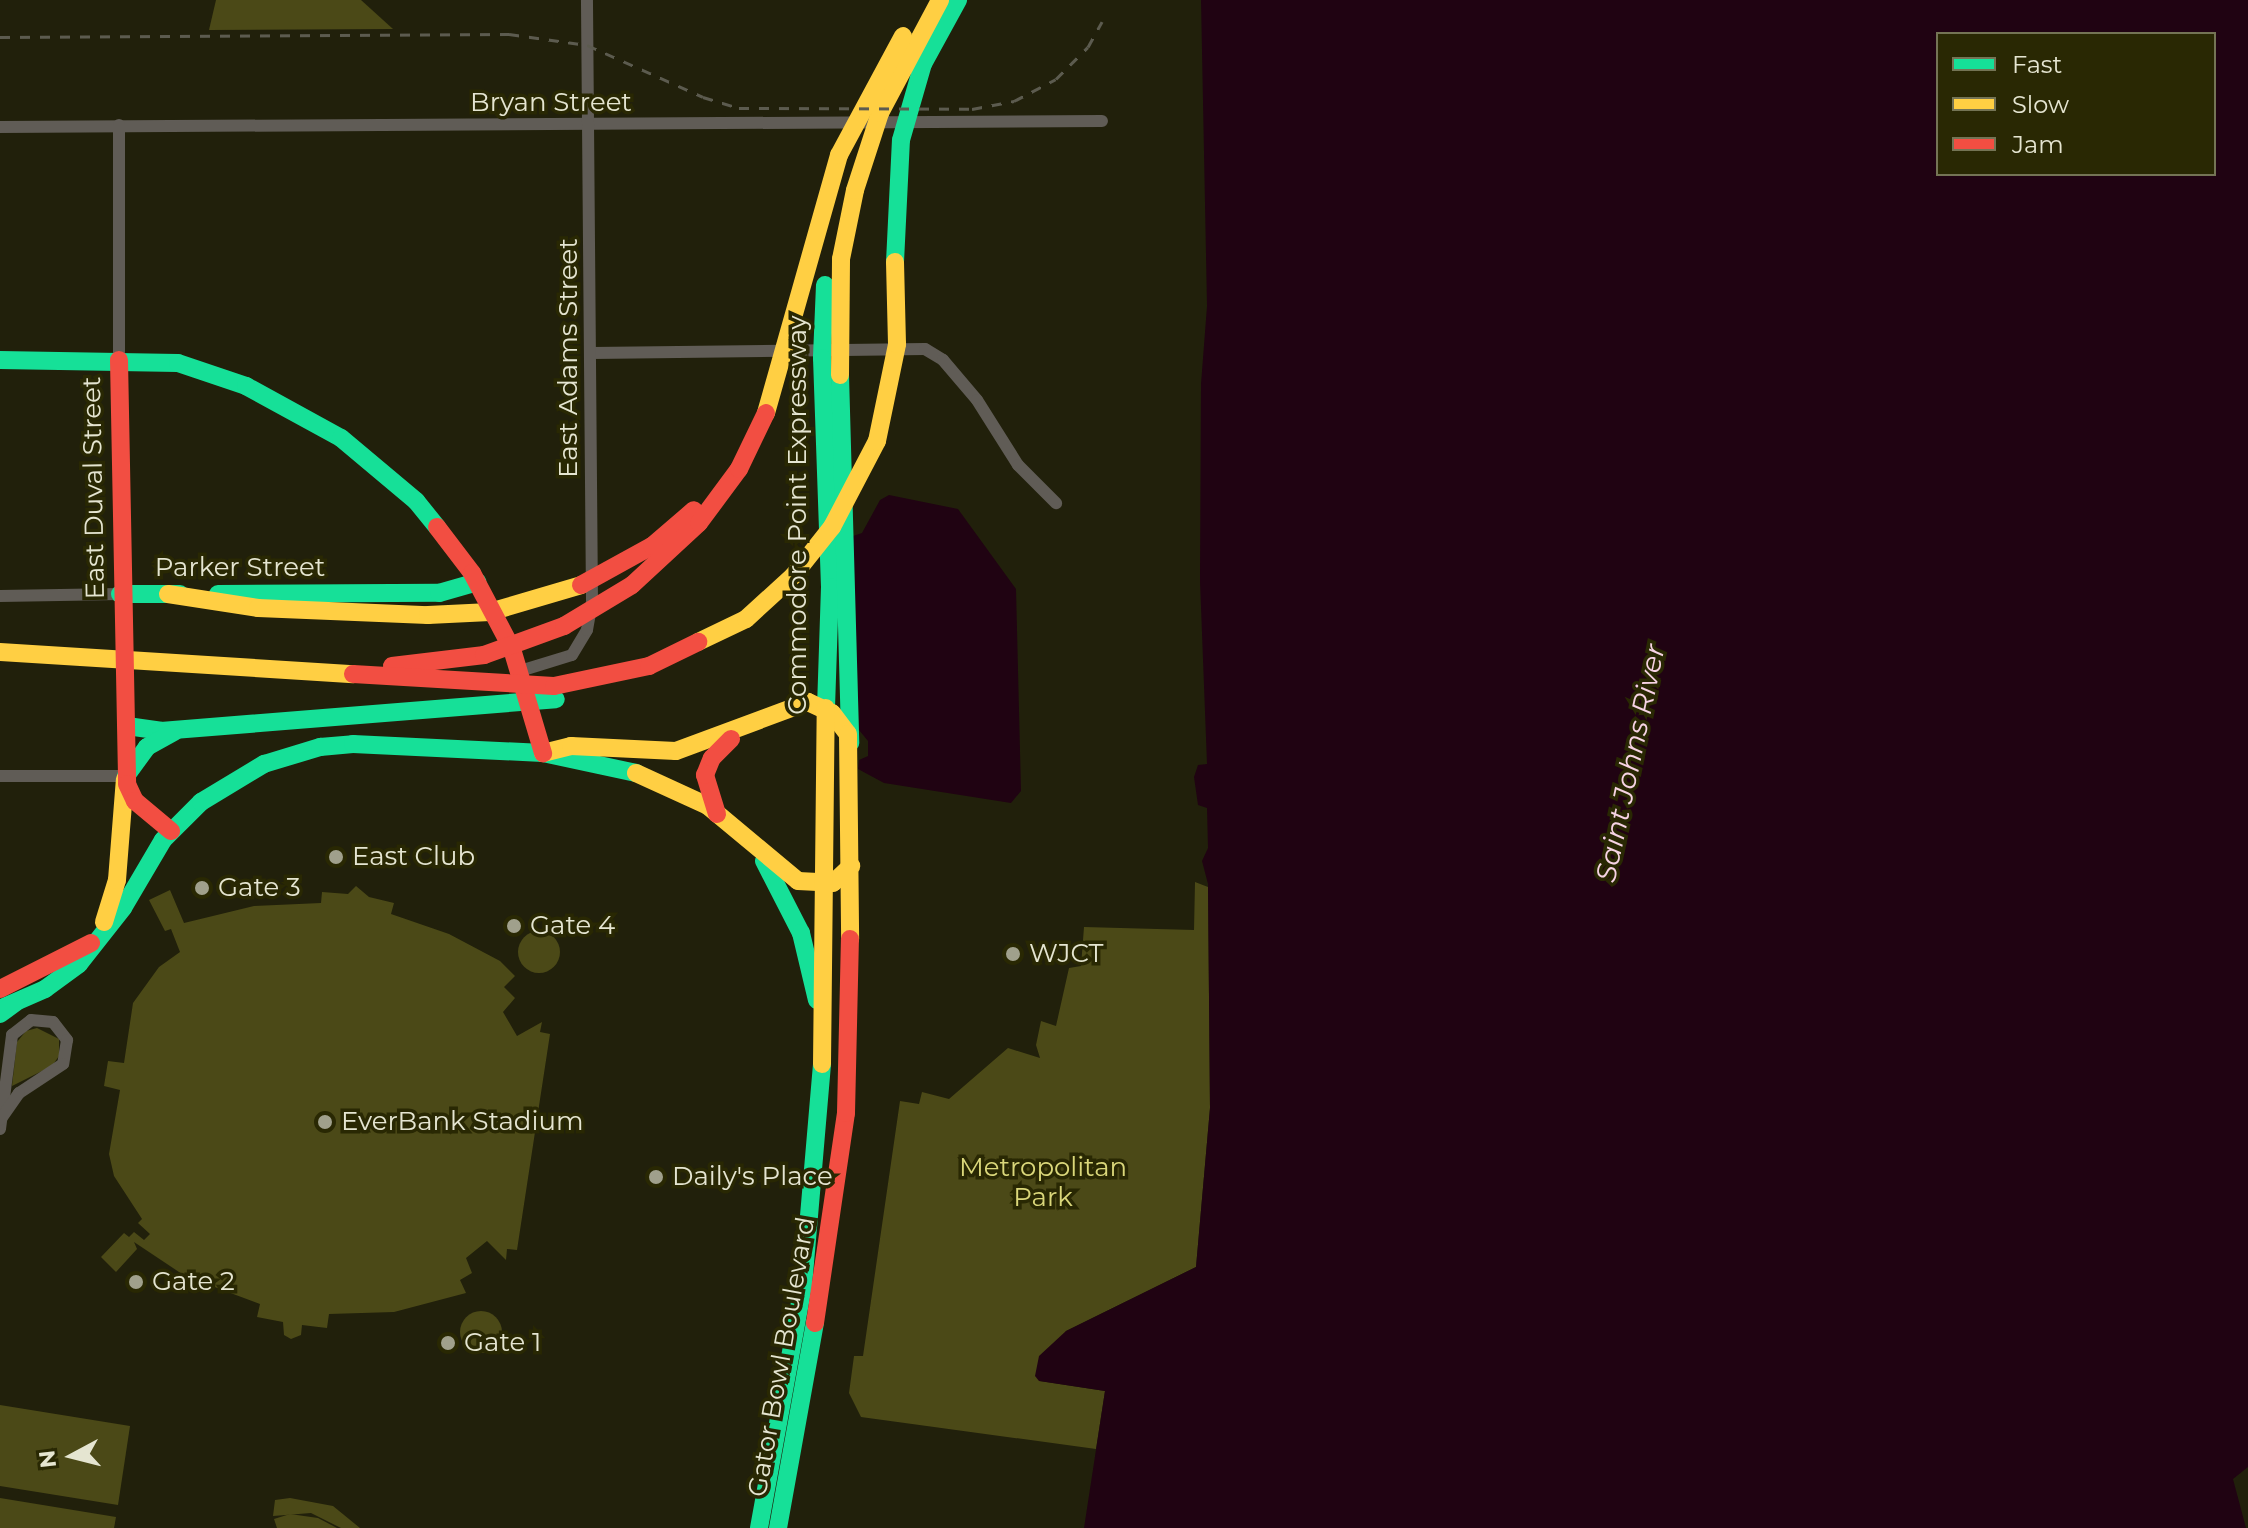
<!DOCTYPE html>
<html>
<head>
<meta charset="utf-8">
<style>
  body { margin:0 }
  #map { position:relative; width:2248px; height:1528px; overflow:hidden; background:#21200b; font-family:Montserrat,sans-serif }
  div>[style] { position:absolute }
  .green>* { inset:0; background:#4b4917 }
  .round { border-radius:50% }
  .water>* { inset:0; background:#200312 }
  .street>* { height:12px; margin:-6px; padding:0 6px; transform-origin:6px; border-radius:6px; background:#605c56 }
  .fast>* { height:18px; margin:-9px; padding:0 9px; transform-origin:9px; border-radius:9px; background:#16e098 }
  .slow>* { height:18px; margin:-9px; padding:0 9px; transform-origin:9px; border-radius:9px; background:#ffcf43 }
  .jam>* { height:18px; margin:-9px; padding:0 9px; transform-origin:9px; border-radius:9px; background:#f24e42 }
  .rail>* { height:3px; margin-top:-1.5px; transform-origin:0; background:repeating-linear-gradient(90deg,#5c5b4f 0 10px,transparent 0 20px) }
  .dots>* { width:22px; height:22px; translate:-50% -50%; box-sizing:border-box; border:4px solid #292803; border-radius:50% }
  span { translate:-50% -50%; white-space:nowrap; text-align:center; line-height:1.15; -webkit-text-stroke:7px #292803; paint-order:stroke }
  .street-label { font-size:26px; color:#e5e5d1 }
  .poi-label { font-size:26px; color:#e5e5d1 }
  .left { translate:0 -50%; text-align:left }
  .park-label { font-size:26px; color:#dad77a }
  .water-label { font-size:28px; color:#f7d3e4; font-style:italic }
  .legend { position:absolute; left:1936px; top:32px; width:280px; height:144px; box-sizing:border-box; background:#292803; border:2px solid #747455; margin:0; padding:10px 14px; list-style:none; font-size:24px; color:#e5e5d1 }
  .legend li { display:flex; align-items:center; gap:16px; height:40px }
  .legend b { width:40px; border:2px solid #747455 }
  .north { position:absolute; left:32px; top:1416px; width:80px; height:80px; -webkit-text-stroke:6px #292803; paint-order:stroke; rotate:263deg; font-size:22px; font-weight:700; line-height:32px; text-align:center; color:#e5e5d1 }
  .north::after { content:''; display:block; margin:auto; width:28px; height:36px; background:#e5e5d1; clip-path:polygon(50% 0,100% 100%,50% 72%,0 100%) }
</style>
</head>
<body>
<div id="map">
  <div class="green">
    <i style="clip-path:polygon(216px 0,361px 0,393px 29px,209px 30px)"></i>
    <i style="clip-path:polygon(1195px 882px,1208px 887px,1210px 1108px,1196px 1267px,1066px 1331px,1040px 1381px,1105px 1391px,1096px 1449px,861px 1417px,849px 1393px,854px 1356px,863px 1356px,900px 1101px,919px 1104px,922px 1092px,949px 1099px,1008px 1048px,1040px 1058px,1036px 1045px,1041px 1021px,1056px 1026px,1069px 968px,1081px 966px,1084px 927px,1194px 930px)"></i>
    <i style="clip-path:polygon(356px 886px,369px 897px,394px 903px,391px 914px,449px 934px,500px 961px,515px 976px,504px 987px,515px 998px,503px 1012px,517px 1036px,542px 1022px,540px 1032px,550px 1034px,517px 1250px,507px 1249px,506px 1260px,487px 1241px,466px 1258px,472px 1273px,460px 1280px,466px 1293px,394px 1312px,329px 1314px,327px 1328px,302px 1325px,301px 1335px,291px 1339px,284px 1335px,283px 1322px,257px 1317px,260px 1304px,185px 1276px,134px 1242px,137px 1249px,116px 1272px,101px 1257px,124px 1233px,129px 1237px,134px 1232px,144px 1240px,150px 1234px,138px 1223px,142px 1219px,114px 1176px,109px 1154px,120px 1090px,104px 1086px,108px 1061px,124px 1063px,133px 1003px,159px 967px,180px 952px,171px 929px,165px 931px,149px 900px,170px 890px,184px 923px,254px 906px,321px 903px,322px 892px,348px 894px)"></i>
    <i class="round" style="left:518px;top:931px;width:42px;height:42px"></i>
    <i style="clip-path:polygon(37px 1028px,59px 1039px,59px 1056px,52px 1066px,12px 1086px,17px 1042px,26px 1031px)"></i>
    <i class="round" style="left:460px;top:1311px;width:42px;height:42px"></i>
    <i style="clip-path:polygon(0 1405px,130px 1426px,118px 1505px,0 1486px)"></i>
    <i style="clip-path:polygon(0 1498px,116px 1517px,114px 1528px,0 1528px)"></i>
    <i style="clip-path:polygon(290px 1498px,333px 1506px,360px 1528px,341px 1528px,311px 1513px,273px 1516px,275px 1500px)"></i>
    <i style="clip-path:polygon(290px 1514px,318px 1518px,337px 1528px,277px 1528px,274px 1519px)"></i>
  </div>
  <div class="water">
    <i style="clip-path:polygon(evenodd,1201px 0,2248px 0,2248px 1467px,2233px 1479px,2246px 1528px,1084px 1528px,1105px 1391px,1039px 1381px,1035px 1376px,1039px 1356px,1066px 1331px,1196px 1267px,1210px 1108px,1208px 884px,1202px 861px,1208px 848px,1207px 808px,1198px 805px,1194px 777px,1198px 765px,1207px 764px,1200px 581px,1201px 384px,1207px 306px,1201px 0,2214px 34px,2214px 174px,1938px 174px,1938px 34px,2214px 34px)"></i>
    <i style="clip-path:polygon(889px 495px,958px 509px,1016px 589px,1021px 791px,1011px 803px,884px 783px,858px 769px,859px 760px,868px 756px,868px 741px,859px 730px,853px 536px,862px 533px,880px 500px)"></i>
  </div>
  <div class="street">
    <i style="left:0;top:127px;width:1102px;rotate:-0.31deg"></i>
    <i style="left:592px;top:353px;width:333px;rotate:-0.7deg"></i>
    <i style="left:925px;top:349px;width:21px;rotate:31deg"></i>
    <i style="left:943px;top:360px;width:52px;rotate:49.6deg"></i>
    <i style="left:977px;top:400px;width:77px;rotate:57.8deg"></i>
    <i style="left:1018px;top:465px;width:54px;rotate:45deg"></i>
    <i style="left:119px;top:360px;width:235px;rotate:-90deg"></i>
    <i style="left:0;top:596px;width:120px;rotate:-1deg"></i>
    <i style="left:520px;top:671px;width:54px;rotate:-17.1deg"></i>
    <i style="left:572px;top:655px;width:29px;rotate:-59deg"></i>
    <i style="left:587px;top:630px;width:29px;rotate:-80deg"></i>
    <i style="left:592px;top:601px;width:601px;rotate:-90.48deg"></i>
    <i style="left:0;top:776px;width:126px"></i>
    <i style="left:0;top:1129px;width:95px;rotate:-82.7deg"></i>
    <i style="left:12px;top:1035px;width:24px;rotate:-38deg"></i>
    <i style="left:31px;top:1020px;width:22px;rotate:5deg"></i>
    <i style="left:53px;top:1022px;width:23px;rotate:52deg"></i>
    <i style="left:67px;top:1040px;width:24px;rotate:99deg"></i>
    <i style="left:63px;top:1064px;width:53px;rotate:146.6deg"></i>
    <i style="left:19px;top:1093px;width:32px;rotate:125deg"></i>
  </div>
  <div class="fast">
    <i style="left:895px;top:262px;width:122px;rotate:-87.2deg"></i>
    <i style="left:901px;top:140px;width:79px;rotate:-73.9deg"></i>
    <i style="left:923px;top:64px;width:73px;rotate:-61.3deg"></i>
    <i style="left:825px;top:285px;width:73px;rotate:92.4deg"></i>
    <i style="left:822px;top:358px;width:229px;rotate:88deg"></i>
    <i style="left:830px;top:587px;width:121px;rotate:91.9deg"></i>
    <i style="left:0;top:360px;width:178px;rotate:1deg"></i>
    <i style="left:178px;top:363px;width:72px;rotate:18.7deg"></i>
    <i style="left:246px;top:386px;width:108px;rotate:28.7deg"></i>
    <i style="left:341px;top:438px;width:98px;rotate:40deg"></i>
    <i style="left:416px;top:501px;width:33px;rotate:51deg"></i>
    <i style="left:840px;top:375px;width:368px;rotate:88.4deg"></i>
    <i style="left:120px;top:594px;width:60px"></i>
    <i style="left:218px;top:594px;width:221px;rotate:-0.3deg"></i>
    <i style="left:439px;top:593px;width:40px;rotate:-16deg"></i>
    <i style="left:127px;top:726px;width:34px;rotate:8deg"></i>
    <i style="left:161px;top:731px;width:396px;rotate:-4.6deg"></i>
    <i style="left:126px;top:776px;width:36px;rotate:-54deg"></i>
    <i style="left:147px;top:747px;width:31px;rotate:-29deg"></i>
    <i style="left:764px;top:861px;width:81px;rotate:62.8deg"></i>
    <i style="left:801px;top:933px;width:69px;rotate:76.6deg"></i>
    <i style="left:4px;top:1007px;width:45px;rotate:-23.7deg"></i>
    <i style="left:45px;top:989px;width:42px;rotate:-36.3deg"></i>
    <i style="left:79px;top:964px;width:71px;rotate:-51.8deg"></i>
    <i style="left:123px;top:908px;width:79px;rotate:-59.5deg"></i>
    <i style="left:163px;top:840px;width:54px;rotate:-45deg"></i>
    <i style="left:201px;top:802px;width:74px;rotate:-31.1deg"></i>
    <i style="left:264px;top:764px;width:59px;rotate:-16.9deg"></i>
    <i style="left:320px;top:747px;width:33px;rotate:-5deg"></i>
    <i style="left:353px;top:744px;width:190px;rotate:2.7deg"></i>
    <i style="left:543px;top:753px;width:95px;rotate:12.1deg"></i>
    <i style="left:0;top:1014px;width:19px;rotate:-36deg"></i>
    <i style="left:759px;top:1528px;width:246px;rotate:-79.7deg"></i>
    <i style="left:803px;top:1286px;width:223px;rotate:-85.1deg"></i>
    <i style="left:778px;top:1528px;width:208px;rotate:-79.8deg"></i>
  </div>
  <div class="slow">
    <i style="left:840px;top:375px;width:116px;rotate:-89.5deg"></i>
    <i style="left:841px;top:259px;width:70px;rotate:-78.5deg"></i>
    <i style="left:855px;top:190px;width:81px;rotate:-72deg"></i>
    <i style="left:880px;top:113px;width:128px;rotate:-62deg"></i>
    <i style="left:766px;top:413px;width:268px;rotate:-74.2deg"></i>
    <i style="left:839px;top:155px;width:135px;rotate:-61.7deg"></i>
    <i style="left:168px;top:594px;width:91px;rotate:8.8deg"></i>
    <i style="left:258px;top:608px;width:170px;rotate:2.4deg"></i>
    <i style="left:428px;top:615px;width:62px;rotate:-2.8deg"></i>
    <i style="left:490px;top:612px;width:95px;rotate:-16.5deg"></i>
    <i style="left:698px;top:642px;width:53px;rotate:-25.6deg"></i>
    <i style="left:746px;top:619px;width:64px;rotate:-42.5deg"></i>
    <i style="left:793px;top:576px;width:63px;rotate:-51.5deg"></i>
    <i style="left:832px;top:527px;width:97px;rotate:-62.4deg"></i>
    <i style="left:877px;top:441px;width:99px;rotate:-78.3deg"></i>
    <i style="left:897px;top:344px;width:82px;rotate:-91.4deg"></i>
    <i style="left:0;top:652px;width:354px;rotate:3.6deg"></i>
    <i style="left:543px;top:753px;width:29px;rotate:-14deg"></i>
    <i style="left:571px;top:746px;width:105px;rotate:2.7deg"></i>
    <i style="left:676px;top:751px;width:141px;rotate:-20.4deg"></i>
    <i style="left:808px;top:702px;width:26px;rotate:25deg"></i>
    <i style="left:832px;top:713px;width:26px;rotate:53deg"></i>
    <i style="left:848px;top:734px;width:205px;rotate:89.4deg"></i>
    <i style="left:636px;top:773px;width:79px;rotate:24.6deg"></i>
    <i style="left:708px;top:806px;width:117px;rotate:39.8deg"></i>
    <i style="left:798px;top:881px;width:35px;rotate:3deg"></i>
    <i style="left:833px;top:883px;width:25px;rotate:-43deg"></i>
    <i style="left:104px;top:922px;width:44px;rotate:-72.8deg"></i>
    <i style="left:117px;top:880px;width:101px;rotate:-85.5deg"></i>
    <i style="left:822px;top:1064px;width:356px;rotate:-89.4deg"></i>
  </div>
  <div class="jam">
    <i style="left:119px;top:360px;width:424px;rotate:88.9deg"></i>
    <i style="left:127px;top:784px;width:19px;rotate:65deg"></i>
    <i style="left:135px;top:801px;width:47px;rotate:39.8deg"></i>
    <i style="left:437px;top:527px;width:58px;rotate:52.7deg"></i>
    <i style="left:472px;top:573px;width:86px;rotate:62.2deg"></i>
    <i style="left:512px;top:649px;width:109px;rotate:73.4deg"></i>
    <i style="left:581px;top:585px;width:81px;rotate:-28.8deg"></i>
    <i style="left:652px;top:546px;width:55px;rotate:-40.6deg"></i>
    <i style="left:392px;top:666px;width:93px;rotate:-6.8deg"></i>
    <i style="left:484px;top:655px;width:85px;rotate:-19.9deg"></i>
    <i style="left:564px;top:626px;width:79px;rotate:-31.1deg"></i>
    <i style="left:632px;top:585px;width:91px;rotate:-42.8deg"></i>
    <i style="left:699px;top:523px;width:67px;rotate:-53.5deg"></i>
    <i style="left:739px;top:469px;width:62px;rotate:-64.3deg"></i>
    <i style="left:353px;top:674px;width:201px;rotate:3.4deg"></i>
    <i style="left:554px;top:686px;width:97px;rotate:-11.9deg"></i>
    <i style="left:649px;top:666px;width:55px;rotate:-26.1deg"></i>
    <i style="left:717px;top:814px;width:41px;rotate:-107.1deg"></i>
    <i style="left:705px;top:775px;width:18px;rotate:-68deg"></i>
    <i style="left:712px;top:758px;width:27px;rotate:-45deg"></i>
    <i style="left:0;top:989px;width:102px;rotate:-26.8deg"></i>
    <i style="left:815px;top:1323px;width:212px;rotate:-81.6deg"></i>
    <i style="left:846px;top:1113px;width:174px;rotate:-88.7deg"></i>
  </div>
  <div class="rail">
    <i style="left:0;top:37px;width:509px;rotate:-0.34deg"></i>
    <i style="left:509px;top:34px;width:79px;rotate:8deg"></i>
    <i style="left:587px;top:45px;width:127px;rotate:24.1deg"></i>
    <i style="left:703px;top:97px;width:38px;rotate:17deg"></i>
    <i style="left:739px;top:108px;width:233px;rotate:0.2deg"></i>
    <i style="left:972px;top:109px;width:43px;rotate:-10.8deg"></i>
    <i style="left:1014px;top:101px;width:47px;rotate:-27.6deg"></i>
    <i style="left:1056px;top:79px;width:45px;rotate:-45deg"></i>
    <i style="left:1088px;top:47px;width:29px;rotate:-61deg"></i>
  </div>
  <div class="dots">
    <i style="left:336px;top:857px;background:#a0a08c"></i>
    <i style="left:202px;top:888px;background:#a0a08c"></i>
    <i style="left:514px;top:926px;background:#a0a08c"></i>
    <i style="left:1013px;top:954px;background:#a0a08c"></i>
    <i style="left:325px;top:1122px;background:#a0a08c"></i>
    <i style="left:656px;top:1177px;background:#a0a08c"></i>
    <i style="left:136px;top:1282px;background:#a0a08c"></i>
    <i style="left:448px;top:1343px;background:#a0a08c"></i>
  </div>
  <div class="street-label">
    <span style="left:551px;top:103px">Bryan Street</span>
    <span style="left:569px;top:358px;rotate:-90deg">East Adams Street</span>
    <span style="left:94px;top:488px;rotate:-91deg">East Duval Street</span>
    <span style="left:798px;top:515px;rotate:-90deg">Commodore Point Expressway</span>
    <span style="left:240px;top:568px">Parker Street</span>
    <span style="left:782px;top:1357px;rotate:-80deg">Gator Bowl Boulevard</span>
  </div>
  <div class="poi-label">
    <span class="left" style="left:352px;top:857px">East Club</span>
    <span class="left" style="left:218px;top:888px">Gate 3</span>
    <span class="left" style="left:530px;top:926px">Gate 4</span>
    <span class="left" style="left:1029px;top:954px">WJCT</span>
    <span class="left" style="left:341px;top:1122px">EverBank Stadium</span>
    <span class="left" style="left:672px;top:1177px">Daily's Place</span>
    <span class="left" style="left:152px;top:1282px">Gate 2</span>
    <span class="left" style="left:464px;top:1343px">Gate 1</span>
  </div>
  <div class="park-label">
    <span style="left:1043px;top:1183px">Metropolitan<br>Park</span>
  </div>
  <div class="water-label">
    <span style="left:1630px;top:763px;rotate:-78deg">Saint Johns River</span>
  </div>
  <ul class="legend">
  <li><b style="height:10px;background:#16e098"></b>Fast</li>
  <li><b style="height:10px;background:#ffcf43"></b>Slow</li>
  <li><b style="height:10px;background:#f24e42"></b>Jam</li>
  </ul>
  <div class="north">N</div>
</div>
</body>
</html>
